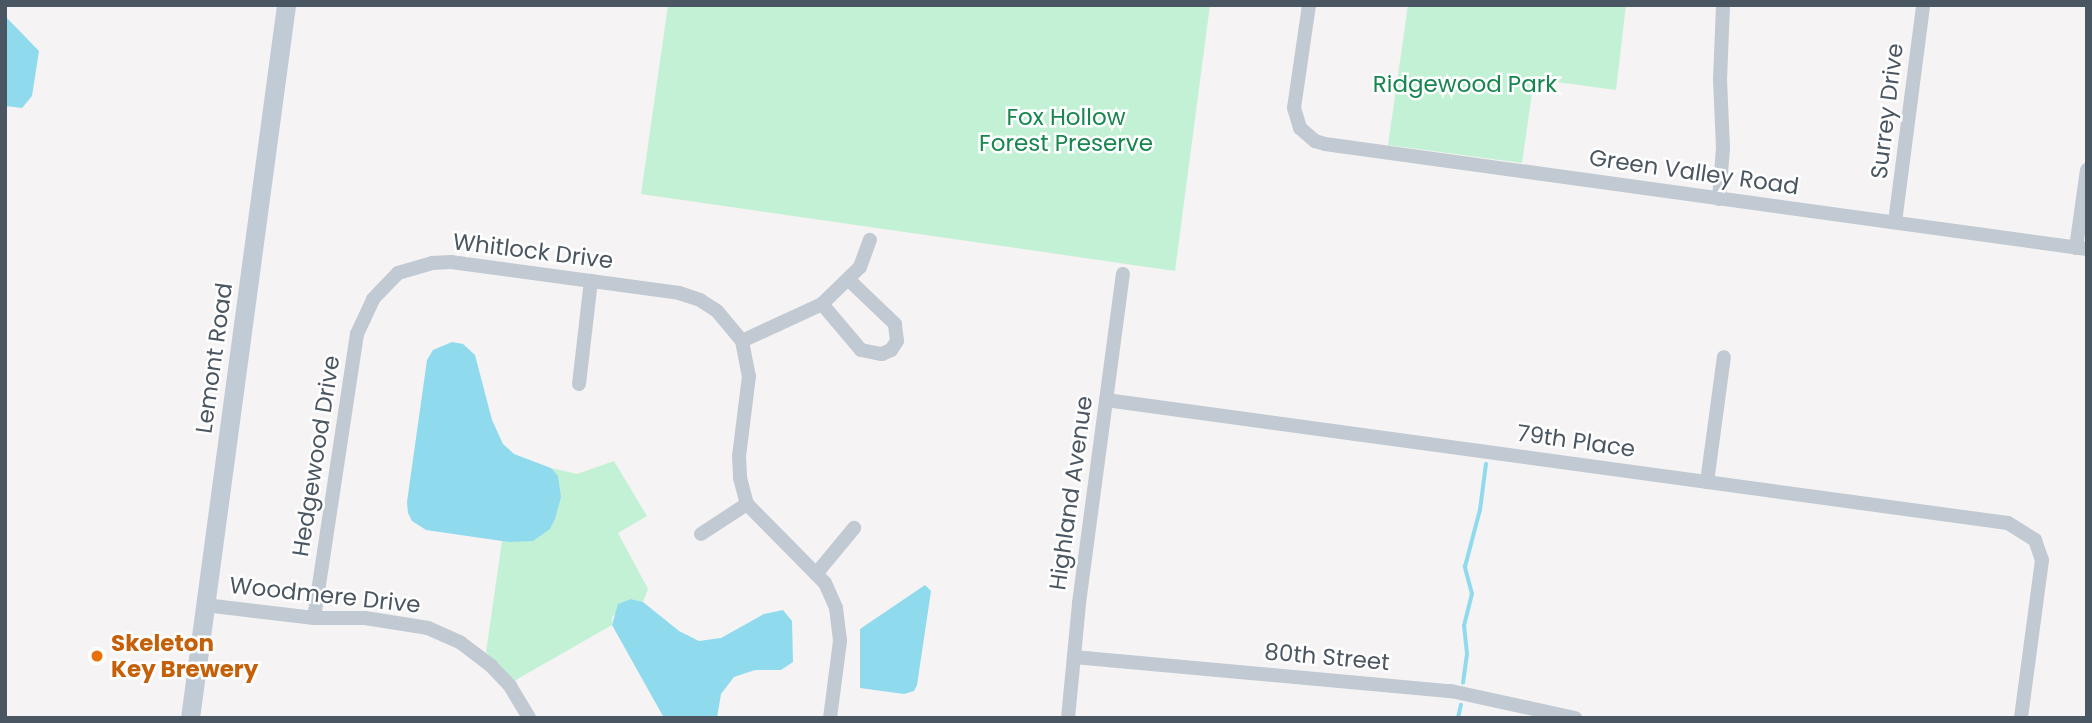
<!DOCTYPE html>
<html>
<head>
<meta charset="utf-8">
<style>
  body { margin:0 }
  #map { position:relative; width:2092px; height:723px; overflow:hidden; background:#f5f3f3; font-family:Poppins,sans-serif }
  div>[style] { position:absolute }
  .green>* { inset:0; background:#c3f1d5 }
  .water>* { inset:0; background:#90daee }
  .stream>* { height:3.5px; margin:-1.75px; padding:0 1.75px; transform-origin:1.75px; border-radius:1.75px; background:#90daee }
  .minor>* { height:14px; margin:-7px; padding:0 7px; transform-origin:7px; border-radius:7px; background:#c1cad2 }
  .secondary>* { height:19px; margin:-9.5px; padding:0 9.5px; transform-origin:9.5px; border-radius:9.5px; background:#c1cbd6 }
  .dots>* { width:19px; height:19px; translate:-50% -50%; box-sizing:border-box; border:4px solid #fff; border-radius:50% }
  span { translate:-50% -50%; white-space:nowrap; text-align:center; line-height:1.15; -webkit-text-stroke:5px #fff; paint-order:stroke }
  .park-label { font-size:23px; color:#17864f }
  .street-label { font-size:23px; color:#4a5661 }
  .food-label { font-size:23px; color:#c56008; font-weight:700 }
  .left { translate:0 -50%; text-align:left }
  .frame { position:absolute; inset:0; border:7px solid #4a5661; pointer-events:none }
</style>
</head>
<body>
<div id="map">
  <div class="green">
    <i style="clip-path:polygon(668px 5px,1210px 5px,1175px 271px,641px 194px)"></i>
    <i style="clip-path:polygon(1408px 5px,1626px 5px,1616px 90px,1534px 79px,1522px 163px,1388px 145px)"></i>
    <i style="clip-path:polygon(614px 461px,647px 516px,618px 533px,648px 589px,643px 602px,631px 599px,612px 617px,612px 625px,514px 681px,486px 652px,502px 541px,509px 542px,558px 477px,551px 468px,577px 474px)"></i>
  </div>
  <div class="water">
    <i style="clip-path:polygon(5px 16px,39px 51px,32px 96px,22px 108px,5px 106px)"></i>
    <i style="clip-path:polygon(452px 342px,463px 344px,475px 355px,492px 420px,503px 444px,514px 454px,551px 468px,558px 476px,561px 497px,555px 519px,550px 529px,533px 541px,509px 542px,426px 530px,412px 521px,408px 513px,407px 502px,427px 360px,433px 350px)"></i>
    <i style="clip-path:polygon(925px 585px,931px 591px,917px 685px,914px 691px,904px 694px,860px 688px,860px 629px)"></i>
    <i style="clip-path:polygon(631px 599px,643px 602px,679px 631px,699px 641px,721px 638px,764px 614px,783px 610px,792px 621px,793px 662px,781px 670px,755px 670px,734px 677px,721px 694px,717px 718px,664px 718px,612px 625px,618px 604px)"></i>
  </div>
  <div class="stream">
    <i style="left:1463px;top:683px;width:29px;rotate:-82deg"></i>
    <i style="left:1467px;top:654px;width:28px;rotate:-96deg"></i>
    <i style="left:1464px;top:626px;width:33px;rotate:-76deg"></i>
    <i style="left:1472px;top:594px;width:28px;rotate:-105deg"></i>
    <i style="left:1465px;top:567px;width:59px;rotate:-75.3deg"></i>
    <i style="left:1480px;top:510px;width:46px;rotate:-82.6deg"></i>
    <i style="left:1458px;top:718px;width:13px;rotate:-77deg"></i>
  </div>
  <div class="minor">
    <i style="left:1309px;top:5px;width:104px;rotate:98.3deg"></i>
    <i style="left:1294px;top:108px;width:21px;rotate:73deg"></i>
    <i style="left:1300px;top:128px;width:20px;rotate:41deg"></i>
    <i style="left:1315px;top:141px;width:10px;rotate:17deg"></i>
    <i style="left:1325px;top:144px;width:769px;rotate:7.85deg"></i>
    <i style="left:1719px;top:199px;width:51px;rotate:-85.5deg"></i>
    <i style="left:1723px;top:148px;width:68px;rotate:-92.5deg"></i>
    <i style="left:1720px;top:80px;width:75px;rotate:-87.7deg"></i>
    <i style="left:1895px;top:222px;width:219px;rotate:-82.6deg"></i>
    <i style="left:2076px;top:248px;width:79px;rotate:-82deg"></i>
    <i style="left:822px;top:304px;width:60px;rotate:49.7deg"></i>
    <i style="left:861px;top:350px;width:21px;rotate:11deg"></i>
    <i style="left:882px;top:354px;width:10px;rotate:-24deg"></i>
    <i style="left:891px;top:350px;width:11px;rotate:-56deg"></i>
    <i style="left:897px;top:341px;width:17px;rotate:-97deg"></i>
    <i style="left:895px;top:324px;width:64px;rotate:-136.3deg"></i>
    <i style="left:742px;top:341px;width:88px;rotate:-24.8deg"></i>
    <i style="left:822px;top:304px;width:53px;rotate:-44.2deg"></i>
    <i style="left:860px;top:267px;width:29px;rotate:-70deg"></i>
    <i style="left:579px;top:384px;width:104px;rotate:-83.4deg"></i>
    <i style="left:1106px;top:400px;width:910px;rotate:7.77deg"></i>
    <i style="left:2008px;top:523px;width:32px;rotate:32deg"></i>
    <i style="left:2035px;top:540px;width:21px;rotate:71deg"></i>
    <i style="left:2042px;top:560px;width:159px;rotate:97.6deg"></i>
    <i style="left:1707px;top:482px;width:126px;rotate:-82.3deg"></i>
    <i style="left:701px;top:534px;width:55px;rotate:-33.1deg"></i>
    <i style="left:816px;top:574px;width:60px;rotate:-50.4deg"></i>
    <i style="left:205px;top:605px;width:110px;rotate:6.8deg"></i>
    <i style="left:314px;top:618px;width:51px"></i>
    <i style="left:365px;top:618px;width:64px;rotate:9deg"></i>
    <i style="left:428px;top:628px;width:36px;rotate:24deg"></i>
    <i style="left:461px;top:643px;width:38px;rotate:37deg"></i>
    <i style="left:491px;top:666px;width:28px;rotate:46deg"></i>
    <i style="left:510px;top:686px;width:37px;rotate:59deg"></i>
    <i style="left:314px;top:618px;width:287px;rotate:-81.4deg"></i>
    <i style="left:357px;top:334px;width:38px;rotate:-65deg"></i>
    <i style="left:373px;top:299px;width:36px;rotate:-46deg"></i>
    <i style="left:398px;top:273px;width:35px;rotate:-16deg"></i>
    <i style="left:432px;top:263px;width:19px;rotate:-3deg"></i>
    <i style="left:451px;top:262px;width:230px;rotate:7.7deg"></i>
    <i style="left:679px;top:293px;width:22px;rotate:18deg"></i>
    <i style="left:700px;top:300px;width:20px;rotate:33deg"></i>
    <i style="left:717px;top:311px;width:39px;rotate:50deg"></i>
    <i style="left:742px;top:341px;width:36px;rotate:79deg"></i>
    <i style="left:749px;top:376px;width:81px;rotate:97.1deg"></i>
    <i style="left:739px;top:456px;width:22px;rotate:87deg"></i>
    <i style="left:740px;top:478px;width:27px;rotate:75deg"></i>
    <i style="left:747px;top:504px;width:111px;rotate:45.4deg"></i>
    <i style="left:825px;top:583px;width:27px;rotate:66deg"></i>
    <i style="left:836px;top:608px;width:33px;rotate:83deg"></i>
    <i style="left:840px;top:641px;width:78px;rotate:97.4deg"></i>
    <i style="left:1074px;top:657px;width:379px;rotate:5.2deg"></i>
    <i style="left:1451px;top:691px;width:127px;rotate:12.3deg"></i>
    <i style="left:1068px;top:718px;width:116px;rotate:-84.5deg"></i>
    <i style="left:1079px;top:603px;width:332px;rotate:-82.4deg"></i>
  </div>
  <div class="secondary">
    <i style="left:190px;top:718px;width:719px;rotate:-82.33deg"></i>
  </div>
  <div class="dots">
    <i style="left:97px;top:656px;background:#e8710a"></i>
  </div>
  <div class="park-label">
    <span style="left:1465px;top:84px">Ridgewood Park</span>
    <span style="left:1066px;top:130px">Fox Hollow<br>Forest Preserve</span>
  </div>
  <div class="street-label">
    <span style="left:1887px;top:111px;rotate:-83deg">Surrey Drive</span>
    <span style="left:1694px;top:172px;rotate:8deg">Green Valley Road</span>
    <span style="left:533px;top:251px;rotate:7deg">Whitlock Drive</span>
    <span style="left:214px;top:358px;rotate:-82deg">Lemont Road</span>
    <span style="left:1576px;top:441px;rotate:8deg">79th Place</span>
    <span style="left:316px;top:456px;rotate:-81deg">Hedgewood Drive</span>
    <span style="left:1071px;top:493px;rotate:-82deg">Highland Avenue</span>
    <span style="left:325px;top:595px;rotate:6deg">Woodmere Drive</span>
    <span style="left:1327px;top:657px;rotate:5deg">80th Street</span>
  </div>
  <div class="food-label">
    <span class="left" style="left:111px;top:656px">Skeleton<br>Key Brewery</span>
  </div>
  <div class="frame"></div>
</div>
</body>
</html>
